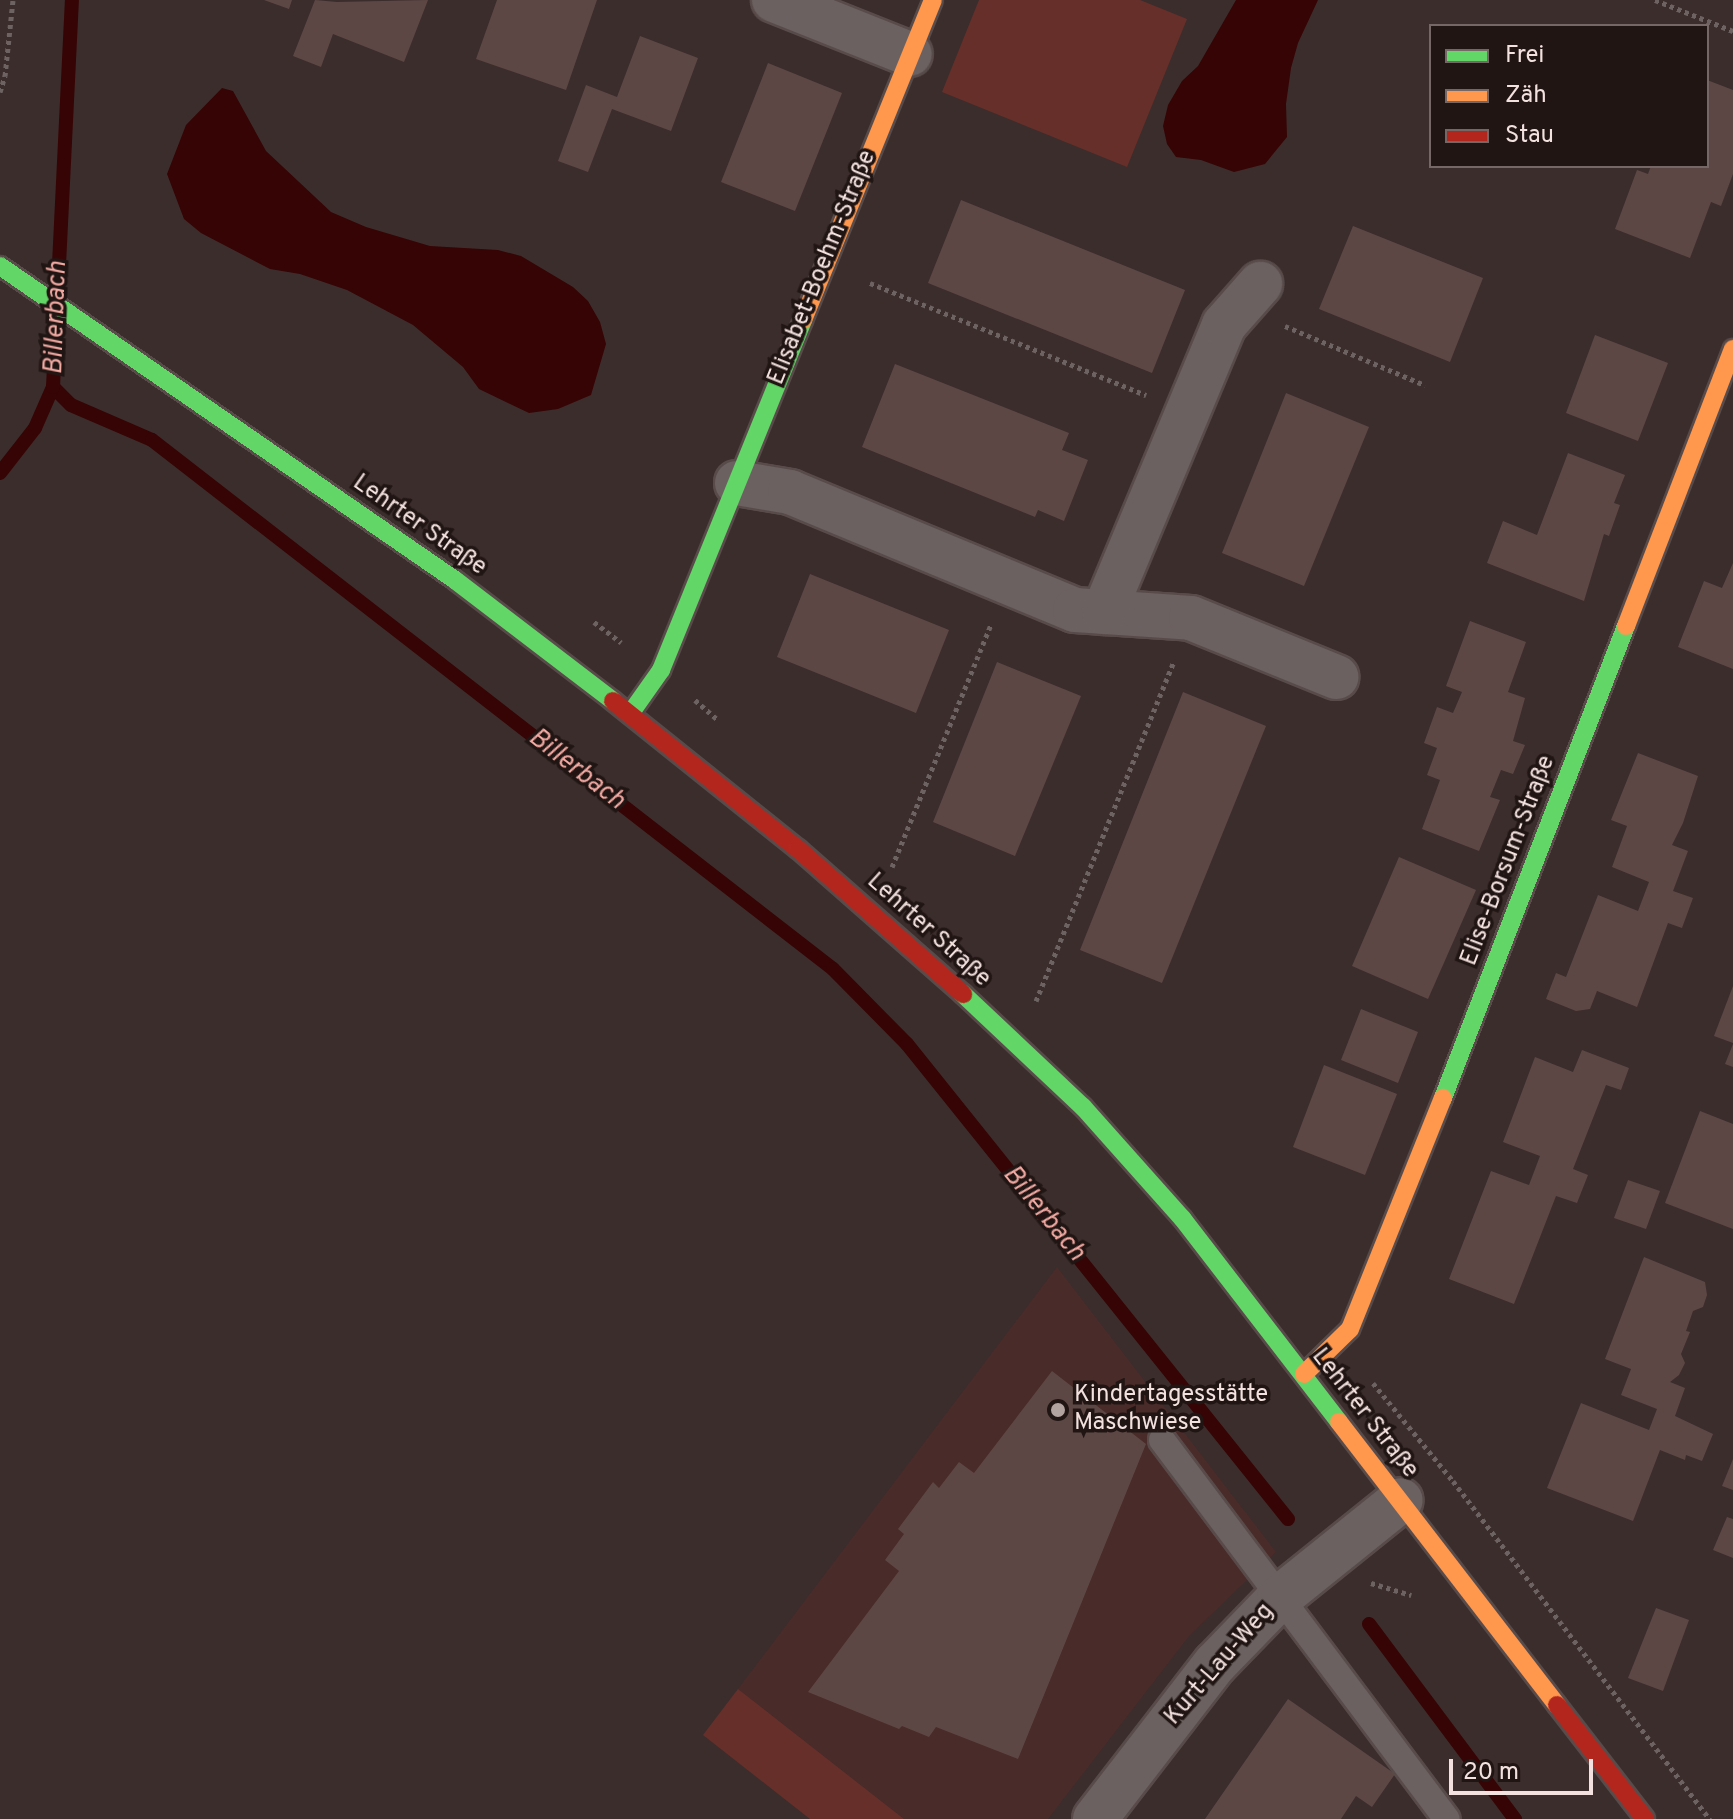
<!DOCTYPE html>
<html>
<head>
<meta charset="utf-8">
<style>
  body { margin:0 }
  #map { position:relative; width:1733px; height:1819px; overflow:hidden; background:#3b2d2c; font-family:Overpass,sans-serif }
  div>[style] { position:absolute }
  .built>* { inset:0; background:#492b29 }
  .green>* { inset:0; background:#672f2a }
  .water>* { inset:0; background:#360404 }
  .stream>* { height:14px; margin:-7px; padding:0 7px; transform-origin:7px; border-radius:7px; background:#360404 }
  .building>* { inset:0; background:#5d4745 }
  .path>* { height:5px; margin-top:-2.5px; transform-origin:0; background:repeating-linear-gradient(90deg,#6e6363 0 4px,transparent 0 8px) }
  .roads { filter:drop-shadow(2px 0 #584b4a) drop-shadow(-2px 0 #584b4a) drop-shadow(0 2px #584b4a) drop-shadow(0 -2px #584b4a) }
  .lane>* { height:26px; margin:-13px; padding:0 13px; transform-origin:13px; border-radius:13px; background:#6b6160 }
  .street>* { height:44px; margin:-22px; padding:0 22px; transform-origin:22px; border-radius:22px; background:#6b6160 }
  .fast>* { height:18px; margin:-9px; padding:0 9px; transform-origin:9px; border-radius:9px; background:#63d668 }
  .slow>* { height:18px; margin:-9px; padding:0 9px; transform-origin:9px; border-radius:9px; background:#ff974d }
  .jam>* { height:18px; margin:-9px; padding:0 9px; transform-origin:9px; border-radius:9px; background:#b3261e }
  .dots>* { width:22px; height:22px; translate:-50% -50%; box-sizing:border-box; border:4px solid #201513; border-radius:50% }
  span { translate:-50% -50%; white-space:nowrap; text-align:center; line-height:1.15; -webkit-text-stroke:7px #201513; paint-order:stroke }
  .street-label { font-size:24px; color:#f2e1df }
  .poi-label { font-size:24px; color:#f2e1df }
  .left { translate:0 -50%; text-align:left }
  .water-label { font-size:26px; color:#f2aaa3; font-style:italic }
  .legend { position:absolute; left:1429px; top:24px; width:280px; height:144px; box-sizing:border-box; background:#201513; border:2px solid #746765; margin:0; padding:10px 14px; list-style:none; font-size:24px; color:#f2e1df }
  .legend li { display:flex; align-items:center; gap:16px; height:40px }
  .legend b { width:40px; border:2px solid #746765 }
  .scale { position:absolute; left:1449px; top:1759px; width:144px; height:36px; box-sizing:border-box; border:4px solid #f2e1df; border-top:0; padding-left:10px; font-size:24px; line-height:28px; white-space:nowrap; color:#f2e1df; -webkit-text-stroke:6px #201513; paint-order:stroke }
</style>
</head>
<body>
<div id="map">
  <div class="built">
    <i style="clip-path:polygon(1057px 1267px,1276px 1552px,1189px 1636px,1048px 1819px,904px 1819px,738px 1689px)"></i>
  </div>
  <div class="green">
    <i style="clip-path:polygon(979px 0,1140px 0,1187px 19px,1127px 167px,942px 92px)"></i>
    <i style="clip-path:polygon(738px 1689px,904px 1819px,810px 1819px,703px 1735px)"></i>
  </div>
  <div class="water">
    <i style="clip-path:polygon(1236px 0,1318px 0,1298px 43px,1291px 68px,1286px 104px,1287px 137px,1265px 164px,1234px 172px,1201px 160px,1176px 157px,1167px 144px,1163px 126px,1168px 105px,1182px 81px,1198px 66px)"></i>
    <i style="clip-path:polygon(222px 88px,233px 91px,266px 151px,331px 212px,366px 227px,430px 246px,498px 250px,521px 256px,573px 287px,588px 301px,600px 322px,606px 344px,591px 395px,558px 409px,529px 413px,479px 389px,463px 367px,413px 325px,347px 290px,300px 274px,270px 269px,201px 233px,184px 219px,167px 174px,186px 125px)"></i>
  </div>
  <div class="stream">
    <i style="left:53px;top:387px;width:25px;rotate:45deg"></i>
    <i style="left:71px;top:405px;width:88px;rotate:23.4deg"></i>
    <i style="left:152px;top:440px;width:862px;rotate:37.84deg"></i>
    <i style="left:833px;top:969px;width:105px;rotate:45.4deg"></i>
    <i style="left:907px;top:1044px;width:609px;rotate:51.27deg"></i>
    <i style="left:0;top:473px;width:57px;rotate:-52.1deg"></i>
    <i style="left:35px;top:428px;width:45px;rotate:-66.3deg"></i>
    <i style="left:53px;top:387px;width:387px;rotate:-87.2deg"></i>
    <i style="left:1369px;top:1624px;width:244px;rotate:53.2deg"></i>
  </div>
  <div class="building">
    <i style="clip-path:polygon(264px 0,292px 0,289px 9px)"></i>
    <i style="clip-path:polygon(315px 0,337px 2px,428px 0,404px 62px,333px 34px,321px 67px,293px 56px)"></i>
    <i style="clip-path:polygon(497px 0,597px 0,566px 90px,476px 59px)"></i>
    <i style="clip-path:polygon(640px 36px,698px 58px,671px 131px,612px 109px,588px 172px,558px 161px,586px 85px,617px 97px)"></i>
    <i style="clip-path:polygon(768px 63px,842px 93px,795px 211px,721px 182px)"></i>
    <i style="clip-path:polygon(1707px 80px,1733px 90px,1733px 174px,1721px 206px,1711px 202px,1690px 258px,1615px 229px,1637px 170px,1648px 174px,1651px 166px,1707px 166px)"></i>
    <i style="clip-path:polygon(961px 200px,1185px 290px,1152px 373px,928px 283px)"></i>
    <i style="clip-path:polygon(1353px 226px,1483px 278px,1450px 362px,1319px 309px)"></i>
    <i style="clip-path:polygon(1595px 335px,1668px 363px,1638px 441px,1566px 413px)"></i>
    <i style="clip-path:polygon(895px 364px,1069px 433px,1062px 450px,1088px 460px,1064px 521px,1038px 510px,1035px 517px,862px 447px)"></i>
    <i style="clip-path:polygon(1286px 393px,1369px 427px,1304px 586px,1222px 553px)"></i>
    <i style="clip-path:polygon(1568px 453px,1625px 475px,1614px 503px,1620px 505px,1609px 536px,1604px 534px,1584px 601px,1487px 563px,1503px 521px,1537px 535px)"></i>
    <i style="clip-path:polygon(1733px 563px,1733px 669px,1678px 647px,1704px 581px,1722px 588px)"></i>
    <i style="clip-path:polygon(810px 574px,949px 630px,916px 713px,777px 657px)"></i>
    <i style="clip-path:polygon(1470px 621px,1526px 642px,1508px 692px,1525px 698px,1513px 741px,1525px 745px,1513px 774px,1501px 770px,1490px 797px,1500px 800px,1479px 851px,1422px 829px,1440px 780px,1427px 775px,1437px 748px,1424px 743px,1437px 707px,1453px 713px,1462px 692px,1446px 686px)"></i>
    <i style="clip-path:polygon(997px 662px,1081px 696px,1015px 856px,933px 822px)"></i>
    <i style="clip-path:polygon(1183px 692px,1266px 726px,1162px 983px,1080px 950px)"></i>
    <i style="clip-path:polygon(1638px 753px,1698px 776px,1683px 823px,1672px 845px,1688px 851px,1673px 891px,1693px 898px,1682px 928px,1668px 923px,1637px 1007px,1597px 991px,1590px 1009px,1576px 1011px,1546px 999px,1556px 973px,1566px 977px,1598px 895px,1638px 911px,1649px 882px,1612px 867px,1627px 826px,1611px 820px)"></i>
    <i style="clip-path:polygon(1399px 857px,1476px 890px,1428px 999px,1352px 966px)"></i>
    <i style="clip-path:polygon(1733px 986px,1733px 1043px,1714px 1036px)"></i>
    <i style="clip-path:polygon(1361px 1009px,1418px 1032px,1398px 1083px,1341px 1060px)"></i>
    <i style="clip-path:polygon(1733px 1044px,1733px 1067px,1725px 1064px)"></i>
    <i style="clip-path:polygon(1582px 1050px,1629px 1068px,1621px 1090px,1606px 1085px,1573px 1169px,1588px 1175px,1577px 1203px,1556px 1196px,1514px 1304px,1449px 1279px,1491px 1171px,1529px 1185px,1540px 1156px,1503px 1142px,1535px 1057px,1573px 1072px)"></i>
    <i style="clip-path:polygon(1324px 1065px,1397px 1094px,1365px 1175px,1293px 1147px)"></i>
    <i style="clip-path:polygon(1700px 1111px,1733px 1124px,1733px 1229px,1665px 1203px)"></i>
    <i style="clip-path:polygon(1628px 1180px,1660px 1191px,1646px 1229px,1614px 1218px)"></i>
    <i style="clip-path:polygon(1644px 1257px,1705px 1282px,1707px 1295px,1703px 1307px,1693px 1311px,1686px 1331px,1690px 1332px,1681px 1354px,1685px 1363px,1679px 1375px,1670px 1382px,1685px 1388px,1675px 1416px,1713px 1434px,1702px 1461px,1686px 1455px,1685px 1460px,1660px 1450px,1633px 1521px,1547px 1488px,1581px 1403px,1649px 1430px,1657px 1409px,1621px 1395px,1631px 1369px,1605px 1359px)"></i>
    <i style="clip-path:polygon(1052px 1371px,1146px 1444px,1018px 1759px,936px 1727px,929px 1737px,902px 1726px,899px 1729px,808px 1692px,899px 1571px,885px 1560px,904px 1534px,898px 1529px,933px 1482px,939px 1488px,959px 1462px,974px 1473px)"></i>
    <i style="clip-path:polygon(1733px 1459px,1733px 1490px,1722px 1486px)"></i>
    <i style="clip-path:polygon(1727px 1517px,1733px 1519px,1733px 1558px,1713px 1550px)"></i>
    <i style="clip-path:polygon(1656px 1608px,1689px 1620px,1663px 1691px,1628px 1678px)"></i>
    <i style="clip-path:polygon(1288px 1699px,1395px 1774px,1372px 1807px,1356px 1796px,1341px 1819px,1205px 1819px)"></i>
  </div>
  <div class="path">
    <i style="left:1655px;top:0;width:84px;rotate:21.7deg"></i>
    <i style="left:0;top:92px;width:17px;rotate:-73deg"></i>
    <i style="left:5px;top:76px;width:76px;rotate:-84deg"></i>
    <i style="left:870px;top:283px;width:298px;rotate:22.1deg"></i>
    <i style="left:1285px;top:326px;width:152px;rotate:22.9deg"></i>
    <i style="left:594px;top:622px;width:34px;rotate:37deg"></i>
    <i style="left:695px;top:700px;width:30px;rotate:41deg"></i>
    <i style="left:892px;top:867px;width:261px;rotate:-67.8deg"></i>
    <i style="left:1036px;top:1001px;width:367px;rotate:-67.9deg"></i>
    <i style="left:1373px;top:1383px;width:127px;rotate:50.8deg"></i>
    <i style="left:1453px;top:1481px;width:425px;rotate:52.8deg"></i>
    <i style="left:1371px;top:1583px;width:42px;rotate:16.7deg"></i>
  </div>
  <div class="roads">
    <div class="lane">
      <i style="left:1162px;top:1440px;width:474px;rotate:53.1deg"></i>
    </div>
    <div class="street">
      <i style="left:774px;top:0;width:146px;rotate:21.7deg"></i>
      <i style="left:737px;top:483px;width:54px;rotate:9.6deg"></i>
      <i style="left:790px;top:492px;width:308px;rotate:22.5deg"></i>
      <i style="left:1075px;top:610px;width:116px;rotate:3.9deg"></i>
      <i style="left:1191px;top:618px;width:157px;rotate:22.1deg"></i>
      <i style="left:1104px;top:612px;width:311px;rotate:-67.3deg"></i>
      <i style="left:1224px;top:325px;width:55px;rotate:-48.7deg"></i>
      <i style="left:1095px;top:1819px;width:196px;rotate:-52.3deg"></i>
      <i style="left:1215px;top:1664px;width:92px;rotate:-45.9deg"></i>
      <i style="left:1279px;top:1598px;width:156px;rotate:-38.8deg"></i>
    </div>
    <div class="fast">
      <i style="left:0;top:266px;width:553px;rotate:34.61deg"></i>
      <i style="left:455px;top:580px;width:199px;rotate:37.4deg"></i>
      <i style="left:630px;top:714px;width:54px;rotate:-54.8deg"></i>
      <i style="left:661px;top:670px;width:378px;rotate:-67.9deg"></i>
      <i style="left:963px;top:994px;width:165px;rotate:43.3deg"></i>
      <i style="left:1083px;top:1107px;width:149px;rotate:48.3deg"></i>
      <i style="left:1182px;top:1218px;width:257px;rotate:52.4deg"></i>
      <i style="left:1443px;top:1098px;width:506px;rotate:-68.81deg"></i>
    </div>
    <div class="slow">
      <i style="left:803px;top:320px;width:345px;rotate:-67.9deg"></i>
      <i style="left:1626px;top:626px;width:297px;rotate:-68.9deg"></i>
      <i style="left:1304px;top:1374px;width:64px;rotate:-44.4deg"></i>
      <i style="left:1350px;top:1329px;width:249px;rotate:-68.1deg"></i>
      <i style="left:1339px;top:1422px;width:357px;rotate:52.4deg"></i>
    </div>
    <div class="jam">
      <i style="left:613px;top:701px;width:237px;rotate:38.7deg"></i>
      <i style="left:798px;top:849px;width:220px;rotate:41.3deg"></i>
      <i style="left:1557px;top:1705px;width:144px;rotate:52.3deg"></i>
    </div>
  </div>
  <div class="dots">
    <i style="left:1058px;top:1410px;background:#b2a2a0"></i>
  </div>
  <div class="street-label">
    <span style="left:823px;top:268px;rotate:-68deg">Elisabet-Boehm-Straße</span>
    <span style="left:419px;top:526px;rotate:35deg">Lehrter Straße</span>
    <span style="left:1509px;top:861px;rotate:-69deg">Elise-Borsum-Straße</span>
    <span style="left:928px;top:931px;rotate:42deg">Lehrter Straße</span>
    <span style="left:1364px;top:1414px;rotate:52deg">Lehrter Straße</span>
    <span style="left:1220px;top:1665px;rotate:-49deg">Kurt-Lau-Weg</span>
  </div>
  <div class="poi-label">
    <span class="left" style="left:1074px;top:1410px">Kindertagesstätte<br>Maschwiese</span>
  </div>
  <div class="water-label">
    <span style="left:57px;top:318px;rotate:-88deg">Billerbach</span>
    <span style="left:576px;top:770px;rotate:38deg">Billerbach</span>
    <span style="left:1043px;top:1214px;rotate:51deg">Billerbach</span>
  </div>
  <ul class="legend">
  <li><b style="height:10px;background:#63d668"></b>Frei</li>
  <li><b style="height:10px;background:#ff974d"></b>Zäh</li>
  <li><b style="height:10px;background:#b3261e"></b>Stau</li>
  </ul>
  <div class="scale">20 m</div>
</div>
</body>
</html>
